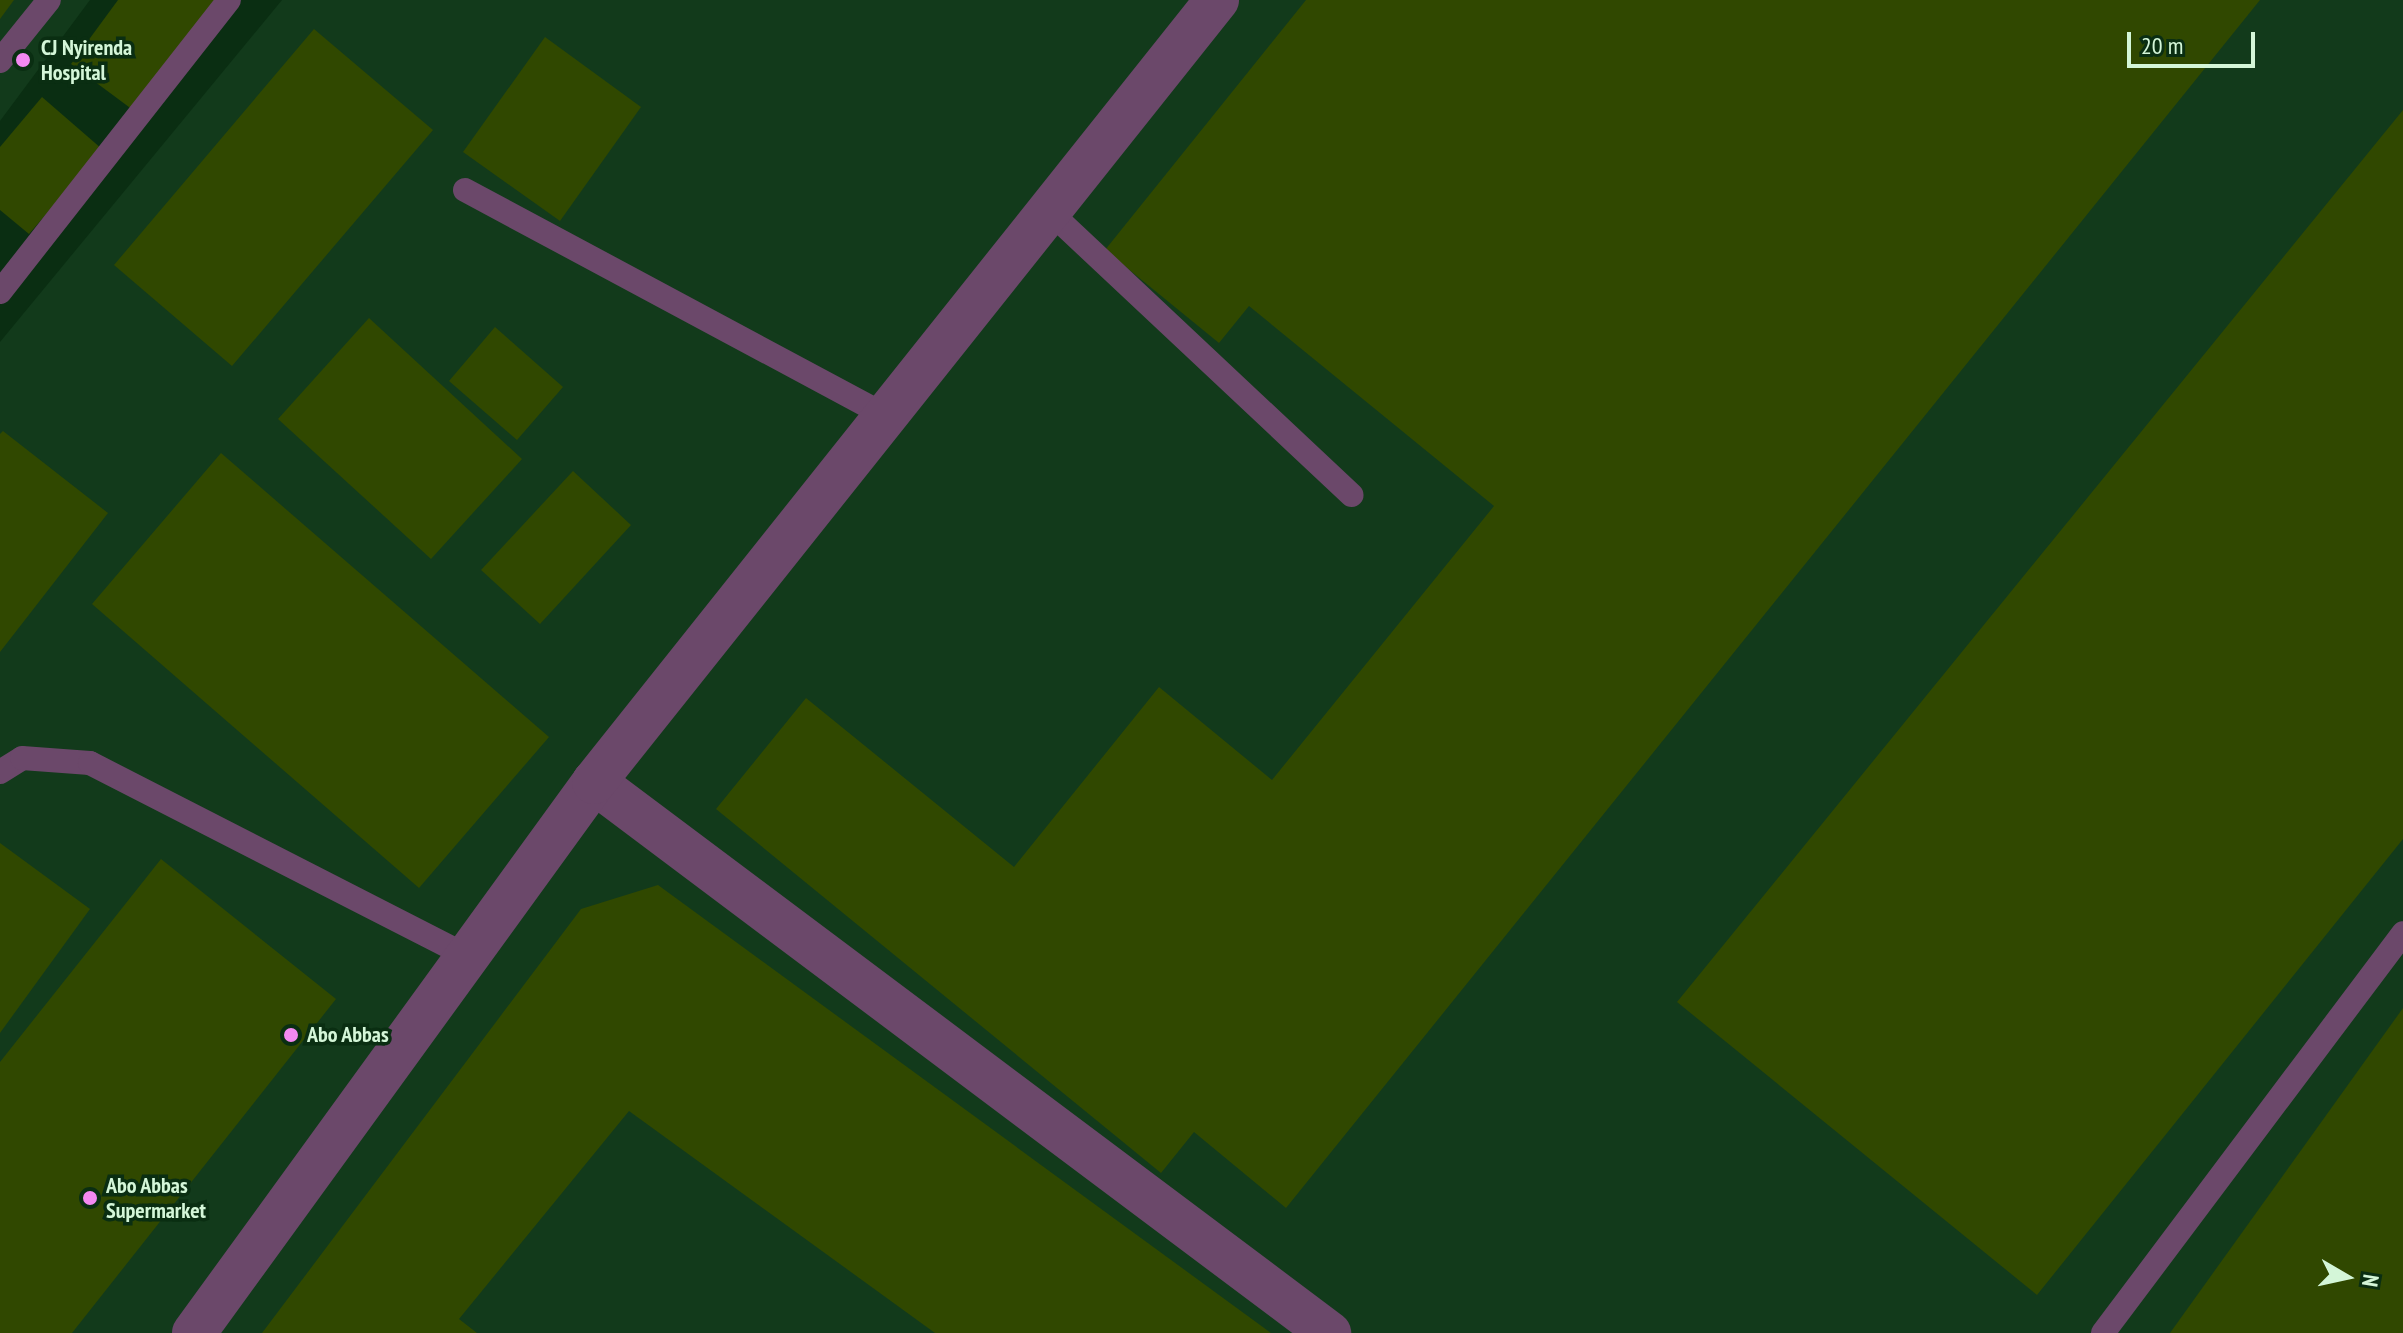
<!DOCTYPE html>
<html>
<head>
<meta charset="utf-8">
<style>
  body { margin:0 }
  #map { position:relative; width:2403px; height:1333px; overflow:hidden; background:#0a2e12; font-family:"PT Sans Narrow",sans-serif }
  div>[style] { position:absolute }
  .built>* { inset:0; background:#123a1b }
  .building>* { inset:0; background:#304800 }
  .service>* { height:24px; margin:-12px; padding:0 12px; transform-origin:12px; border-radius:12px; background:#6b486a }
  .minor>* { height:44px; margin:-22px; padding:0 22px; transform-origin:22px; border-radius:22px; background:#6b486a }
  .dots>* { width:22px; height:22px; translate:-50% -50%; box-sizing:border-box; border:4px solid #0a2e12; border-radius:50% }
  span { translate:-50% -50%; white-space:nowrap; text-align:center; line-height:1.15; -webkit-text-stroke:7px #0a2e12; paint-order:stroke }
  .poi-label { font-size:22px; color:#d4f6d8; font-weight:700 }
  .left { translate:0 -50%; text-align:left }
  .north { position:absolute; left:2307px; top:1237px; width:80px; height:80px; -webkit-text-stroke:6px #0a2e12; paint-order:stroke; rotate:99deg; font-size:22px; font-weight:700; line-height:32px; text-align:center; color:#d4f6d8 }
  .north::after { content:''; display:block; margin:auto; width:28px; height:36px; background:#d4f6d8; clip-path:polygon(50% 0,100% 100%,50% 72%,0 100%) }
  .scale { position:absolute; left:2127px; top:32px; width:128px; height:36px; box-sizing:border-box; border:4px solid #d4f6d8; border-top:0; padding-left:10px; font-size:24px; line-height:28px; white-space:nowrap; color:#d4f6d8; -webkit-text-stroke:6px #0a2e12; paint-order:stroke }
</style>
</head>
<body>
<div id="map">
  <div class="built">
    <i style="clip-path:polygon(0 0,90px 0,0 121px)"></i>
    <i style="clip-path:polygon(282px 0,2403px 0,2403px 1333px,0 1333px,0 342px)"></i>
  </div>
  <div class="building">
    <i style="clip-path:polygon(0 0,14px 0,0 19px)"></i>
    <i style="clip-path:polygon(118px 0,221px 0,137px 113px,71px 64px)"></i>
    <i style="clip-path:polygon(1306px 0,2260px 0,1286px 1208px,1194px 1132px,1161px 1173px,716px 809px,806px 698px,1014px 867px,1159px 687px,1272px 780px,1494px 506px,1249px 306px,1219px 343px,1105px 250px)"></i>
    <i style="clip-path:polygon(314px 29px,433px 130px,232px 366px,114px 265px)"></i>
    <i style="clip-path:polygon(545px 37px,641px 107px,560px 221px,463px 152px)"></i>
    <i style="clip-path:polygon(42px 97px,102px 149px,29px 234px,0 210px,0 147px)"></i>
    <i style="clip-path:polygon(2403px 110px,2403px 839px,2037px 1295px,1677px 1002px)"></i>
    <i style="clip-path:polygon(369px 318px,522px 459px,431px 559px,278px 419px)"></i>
    <i style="clip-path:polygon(495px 327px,563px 387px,517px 440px,449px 381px)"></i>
    <i style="clip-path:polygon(3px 431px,108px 513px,0 652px,0 434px)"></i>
    <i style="clip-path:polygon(221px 453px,549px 737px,419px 888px,92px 604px)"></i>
    <i style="clip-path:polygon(573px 471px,631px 525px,540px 624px,481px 570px)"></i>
    <i style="clip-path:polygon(0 843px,90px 909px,0 1033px)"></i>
    <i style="clip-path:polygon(161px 859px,336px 999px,72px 1333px,0 1333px,0 1062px)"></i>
    <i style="clip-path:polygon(658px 885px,1271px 1333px,935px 1333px,629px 1111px,459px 1319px,477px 1333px,262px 1333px,581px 909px)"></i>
    <i style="clip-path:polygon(2403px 1008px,2403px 1333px,2170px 1333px)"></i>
  </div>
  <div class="service">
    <i style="left:0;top:61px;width:78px;rotate:-51.2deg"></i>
    <i style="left:465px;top:190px;width:478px;rotate:28.2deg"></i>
    <i style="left:1049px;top:211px;width:415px;rotate:43.2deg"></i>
    <i style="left:0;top:292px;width:371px;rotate:-51.9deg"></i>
    <i style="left:0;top:772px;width:26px;rotate:-32deg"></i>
    <i style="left:22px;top:758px;width:68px;rotate:4.2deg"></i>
    <i style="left:90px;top:763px;width:424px;rotate:27.1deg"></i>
    <i style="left:2103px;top:1333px;width:500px;rotate:-53.1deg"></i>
  </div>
  <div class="minor">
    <i style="left:594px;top:782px;width:919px;rotate:36.86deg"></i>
    <i style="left:194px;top:1333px;width:681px;rotate:-54.02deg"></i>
    <i style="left:594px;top:782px;width:1000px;rotate:-51.46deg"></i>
  </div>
  <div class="dots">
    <i style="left:23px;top:60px;background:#f389f1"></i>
    <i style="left:291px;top:1035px;background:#f389f1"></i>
    <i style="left:90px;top:1198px;background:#f389f1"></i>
  </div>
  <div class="poi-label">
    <span class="left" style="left:41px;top:60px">CJ Nyirenda<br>Hospital</span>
    <span class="left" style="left:307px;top:1035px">Abo Abbas</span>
    <span class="left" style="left:106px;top:1198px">Abo Abbas<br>Supermarket</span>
  </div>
  <div class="north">N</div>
  <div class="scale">20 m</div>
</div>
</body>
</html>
